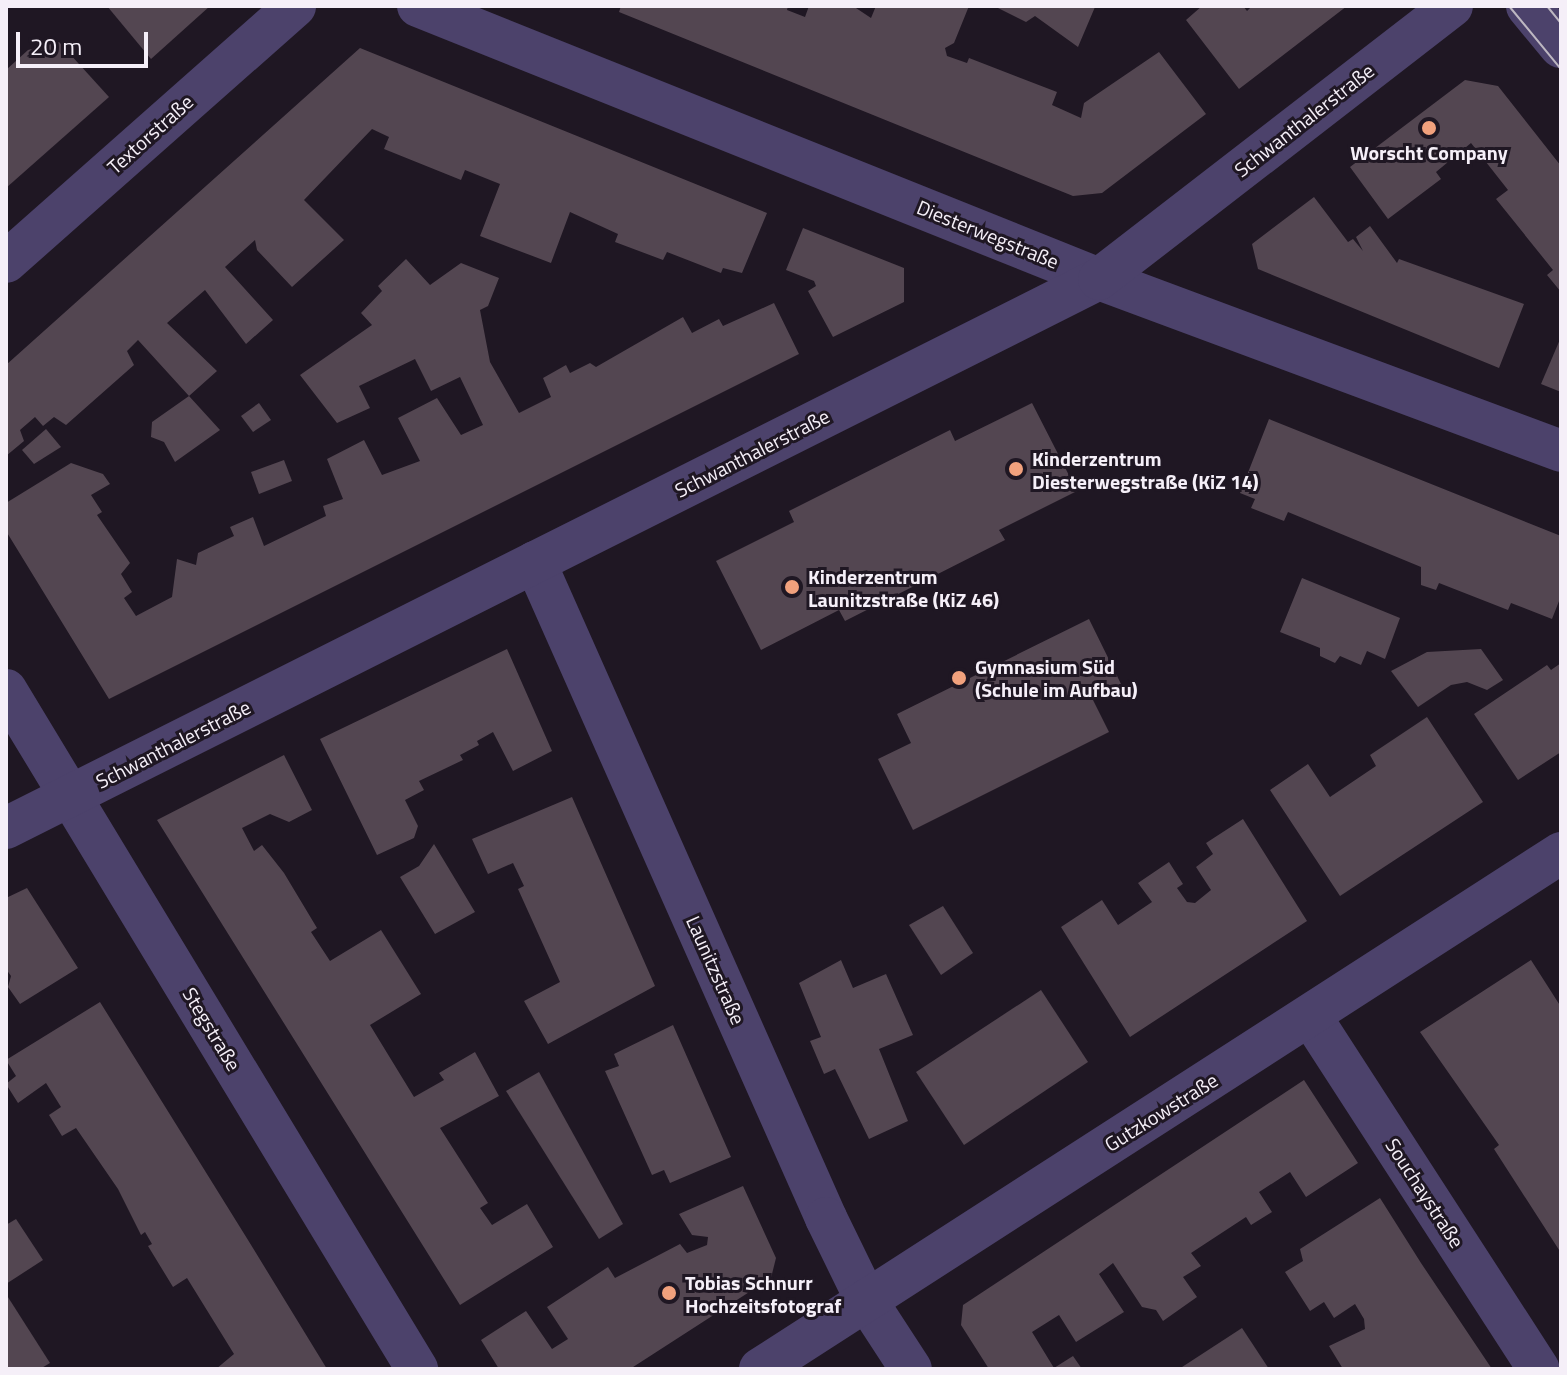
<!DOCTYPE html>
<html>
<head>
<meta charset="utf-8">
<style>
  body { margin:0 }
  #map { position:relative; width:1567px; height:1375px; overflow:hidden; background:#1f1723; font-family:"Titillium Web",sans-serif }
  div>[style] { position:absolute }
  .building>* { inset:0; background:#534651 }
  .minor>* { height:42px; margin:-21px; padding:0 21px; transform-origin:21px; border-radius:21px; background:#4c426b }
  .tertiary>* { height:44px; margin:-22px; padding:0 22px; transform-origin:22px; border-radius:22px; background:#4c426b }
  .tram>* { height:2px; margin:-1px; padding:0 1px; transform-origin:1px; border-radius:1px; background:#bdb7c1 }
  .dots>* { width:22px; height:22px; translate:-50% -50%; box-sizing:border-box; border:4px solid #1f1723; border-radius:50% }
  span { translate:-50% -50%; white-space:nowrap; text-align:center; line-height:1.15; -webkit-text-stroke:6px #1f1723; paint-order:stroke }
  .street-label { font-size:20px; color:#f5eff8 }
  .poi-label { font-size:20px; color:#f5eff8; font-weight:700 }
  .left { translate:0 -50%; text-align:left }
  .frame { position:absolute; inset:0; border:8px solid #f5eff8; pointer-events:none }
  .scale { position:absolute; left:16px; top:32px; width:132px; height:36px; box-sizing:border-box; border:4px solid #f5eff8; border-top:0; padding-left:10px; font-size:24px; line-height:28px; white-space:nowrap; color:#f5eff8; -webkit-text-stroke:6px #1f1723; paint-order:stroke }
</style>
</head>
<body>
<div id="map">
  <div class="building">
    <i style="clip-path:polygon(107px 6px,210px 6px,151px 59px)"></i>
    <i style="clip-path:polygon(621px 6px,788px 6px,787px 10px,805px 17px,809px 6px,853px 6px,871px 18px,876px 6px,969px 6px,954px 43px,945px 48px,947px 56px,967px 63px,969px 58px,1057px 92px,1052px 105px,1081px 118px,1084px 103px,1159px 52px,1206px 114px,1102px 193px,1073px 196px,619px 12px)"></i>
    <i style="clip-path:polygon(994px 6px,1094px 6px,1095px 7px,1078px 47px,1035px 16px,1026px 22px)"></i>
    <i style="clip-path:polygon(1202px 6px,1243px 6px,1247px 11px,1252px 6px,1347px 6px,1239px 89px,1186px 20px)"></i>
    <i style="clip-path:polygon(59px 42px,109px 97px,6px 188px,6px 70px,28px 50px)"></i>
    <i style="clip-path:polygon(360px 48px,767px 213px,742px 273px,723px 268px,721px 273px,667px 252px,663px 260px,615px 242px,618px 234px,570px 212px,551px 263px,480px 236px,500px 184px,465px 170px,461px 180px,384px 149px,389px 137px,372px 129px,304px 200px,344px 240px,292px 287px,257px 250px,255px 240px,225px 267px,273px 320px,246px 344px,205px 290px,167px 323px,217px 371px,189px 396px,220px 430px,175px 462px,164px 442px,151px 437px,152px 422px,189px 396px,138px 340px,127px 351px,134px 365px,66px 425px,54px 417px,43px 426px,35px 417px,20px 430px,24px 441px,6px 456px,6px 365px)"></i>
    <i style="clip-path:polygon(1465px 80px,1498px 86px,1561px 166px,1561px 292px,1547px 275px,1553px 270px,1496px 199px,1508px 190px,1471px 143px,1436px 172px,1441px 179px,1388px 219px,1350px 167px)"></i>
    <i style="clip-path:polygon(1314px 197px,1348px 242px,1353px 239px,1363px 251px,1356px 237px,1370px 226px,1397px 263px,1399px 259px,1524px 304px,1499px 368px,1258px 269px,1252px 244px)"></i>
    <i style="clip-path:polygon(803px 228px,904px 268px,904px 302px,833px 337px,808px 291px,816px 286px,814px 281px,786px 270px)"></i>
    <i style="clip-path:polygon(406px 259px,430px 285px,461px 263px,499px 278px,488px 306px,480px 310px,490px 362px,519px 413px,551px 397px,543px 378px,566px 365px,570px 373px,590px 363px,596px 367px,683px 317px,692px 333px,719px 319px,723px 326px,774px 303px,799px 354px,109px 699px,6px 531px,6px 503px,71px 463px,103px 474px,110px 484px,91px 495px,102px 512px,97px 515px,130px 563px,121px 574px,132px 592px,124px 598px,136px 616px,172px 597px,177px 559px,196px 565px,198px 553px,234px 536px,230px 527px,253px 517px,264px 546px,326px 516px,323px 506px,343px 499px,327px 459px,364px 440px,382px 475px,420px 461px,398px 418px,437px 398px,461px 435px,483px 425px,460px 377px,431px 391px,415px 359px,359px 386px,370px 408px,337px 423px,300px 375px,372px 325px,361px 313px,382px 291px,378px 286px)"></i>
    <i style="clip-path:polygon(1561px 337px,1561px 392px,1541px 384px)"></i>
    <i style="clip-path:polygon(259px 403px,271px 420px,253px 432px,241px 416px)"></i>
    <i style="clip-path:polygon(1032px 403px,1077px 491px,999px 530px,1005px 540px,845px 621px,839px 610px,761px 650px,716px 561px,794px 522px,789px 511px,950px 430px,955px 441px)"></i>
    <i style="clip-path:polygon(1269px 419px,1561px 536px,1561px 596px,1552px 619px,1511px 603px,1508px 610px,1439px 583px,1436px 590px,1421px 585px,1421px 567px,1288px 512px,1284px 521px,1251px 508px,1255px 499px,1240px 493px)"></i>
    <i style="clip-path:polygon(46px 429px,61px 447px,34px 464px,22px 450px)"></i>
    <i style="clip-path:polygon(284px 460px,292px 481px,259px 494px,251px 472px)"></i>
    <i style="clip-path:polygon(1302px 578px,1400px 618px,1385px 659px,1367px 651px,1361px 665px,1340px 656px,1335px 663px,1320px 656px,1320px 648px,1280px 632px)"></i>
    <i style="clip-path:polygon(1089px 619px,1122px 686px,1093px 700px,1109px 732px,913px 830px,878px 759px,911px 743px,897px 714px)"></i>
    <i style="clip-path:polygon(507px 649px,552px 751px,513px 771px,493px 732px,477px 741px,479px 745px,460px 755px,463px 760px,419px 781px,424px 790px,405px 800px,418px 826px,414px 838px,377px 855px,320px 739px)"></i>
    <i style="clip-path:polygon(1481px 649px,1503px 680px,1487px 690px,1467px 682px,1451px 685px,1418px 707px,1391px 671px,1427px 652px)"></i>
    <i style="clip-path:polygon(1561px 663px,1561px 752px,1518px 780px,1474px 714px,1547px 665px,1551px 670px)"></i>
    <i style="clip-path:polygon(1427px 717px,1483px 802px,1340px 896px,1270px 790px,1308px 764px,1330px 797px,1376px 766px,1370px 755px)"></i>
    <i style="clip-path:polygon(284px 755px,312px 810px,289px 822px,270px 814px,242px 828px,254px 851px,262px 845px,284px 873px,317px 928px,311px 932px,330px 961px,381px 930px,421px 994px,370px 1025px,414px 1097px,444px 1080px,439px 1073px,475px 1052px,499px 1096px,440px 1128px,488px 1203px,480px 1208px,492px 1225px,527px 1204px,553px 1247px,460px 1305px,157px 820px)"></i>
    <i style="clip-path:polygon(572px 797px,655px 986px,548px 1044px,524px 1001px,560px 982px,518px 889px,524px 886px,513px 863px,488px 874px,472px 839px)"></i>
    <i style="clip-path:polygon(1243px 819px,1307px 921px,1130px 1037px,1061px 927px,1102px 900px,1118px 925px,1152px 902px,1138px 883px,1169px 862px,1183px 884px,1177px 888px,1187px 902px,1195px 903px,1211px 890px,1196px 867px,1213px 854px,1206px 843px)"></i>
    <i style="clip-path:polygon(434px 844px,475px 912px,435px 934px,400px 877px,419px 866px)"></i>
    <i style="clip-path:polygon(27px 888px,78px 968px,20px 1004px,8px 987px,11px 976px,6px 969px,6px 898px)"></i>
    <i style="clip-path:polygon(943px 906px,973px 953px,941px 975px,909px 925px)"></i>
    <i style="clip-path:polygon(841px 960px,853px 988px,886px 974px,913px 1035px,879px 1049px,908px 1121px,869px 1139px,835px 1069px,824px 1074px,810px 1041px,821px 1037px,799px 983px)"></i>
    <i style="clip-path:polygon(1531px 960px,1561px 1007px,1561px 1253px,1494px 1149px,1499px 1145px,1420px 1032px)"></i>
    <i style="clip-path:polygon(1041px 990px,1088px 1062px,964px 1145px,916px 1072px)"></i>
    <i style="clip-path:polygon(100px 1002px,248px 1240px,327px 1369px,216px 1369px,234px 1354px,187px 1278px,173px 1287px,148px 1246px,152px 1244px,145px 1232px,141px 1235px,118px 1189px,76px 1128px,62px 1136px,49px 1115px,61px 1107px,46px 1083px,18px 1103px,6px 1084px,16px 1076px,6px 1060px)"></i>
    <i style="clip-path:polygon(673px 1025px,731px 1157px,670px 1183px,664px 1170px,652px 1175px,605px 1071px,619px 1066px,614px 1054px)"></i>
    <i style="clip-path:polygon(539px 1072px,623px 1224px,599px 1239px,506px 1091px)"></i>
    <i style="clip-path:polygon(1304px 1080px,1358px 1163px,1306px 1197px,1290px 1172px,1259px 1192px,1272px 1212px,1251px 1225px,1246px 1217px,1191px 1253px,1201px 1266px,1183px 1277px,1197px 1297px,1163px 1321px,1156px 1310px,1142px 1307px,1113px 1263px,1099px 1274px,1124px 1312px,1076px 1342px,1059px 1315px,1032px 1332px,1054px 1368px,1073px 1356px,1082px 1369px,989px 1369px,961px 1325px,963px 1305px)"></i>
    <i style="clip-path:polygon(743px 1186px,776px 1258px,771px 1278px,630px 1369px,499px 1369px,481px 1340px,526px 1311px,552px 1349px,568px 1339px,547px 1307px,608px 1267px,615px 1278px,680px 1244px,687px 1253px,707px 1245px,708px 1237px,692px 1235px,679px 1214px)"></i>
    <i style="clip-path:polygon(1380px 1198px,1421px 1263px,1492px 1369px,1343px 1369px,1329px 1346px,1365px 1329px,1364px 1319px,1355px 1304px,1334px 1318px,1324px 1302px,1310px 1311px,1285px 1272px,1303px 1261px,1300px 1249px)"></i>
    <i style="clip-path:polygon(16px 1219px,43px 1260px,6px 1284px,6px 1225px)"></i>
    <i style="clip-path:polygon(6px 1294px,50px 1363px,40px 1369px,6px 1369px)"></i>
    <i style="clip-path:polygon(1242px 1328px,1269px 1369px,1179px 1369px)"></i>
  </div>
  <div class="minor">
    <i style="left:418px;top:6px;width:734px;rotate:21.84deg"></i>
    <i style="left:1099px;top:279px;width:493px;rotate:20.4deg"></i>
    <i style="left:6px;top:262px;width:386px;rotate:-41.5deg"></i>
    <i style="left:535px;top:562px;width:718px;rotate:66.08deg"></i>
    <i style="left:826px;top:1218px;width:91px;rotate:64deg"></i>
    <i style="left:866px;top:1300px;width:82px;rotate:56.9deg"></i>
    <i style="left:6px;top:690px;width:794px;rotate:58.81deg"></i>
    <i style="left:6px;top:828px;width:1223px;rotate:-26.67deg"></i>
    <i style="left:1099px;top:279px;width:446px;rotate:-37.7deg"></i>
    <i style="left:1311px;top:1017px;width:419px;rotate:57.1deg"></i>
    <i style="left:760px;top:1369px;width:953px;rotate:-32.79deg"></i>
  </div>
  <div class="tertiary">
    <i style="left:1528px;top:6px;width:52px;rotate:50.5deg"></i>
  </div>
  <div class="tram">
    <i style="left:1509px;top:6px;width:82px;rotate:50.5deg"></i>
    <i style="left:1547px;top:6px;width:22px;rotate:51deg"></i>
  </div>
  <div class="dots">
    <i style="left:1429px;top:128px;background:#f1a17d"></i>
    <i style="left:1016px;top:469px;background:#f1a17d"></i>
    <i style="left:792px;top:587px;background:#f1a17d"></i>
    <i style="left:959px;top:678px;background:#f1a17d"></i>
    <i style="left:669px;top:1293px;background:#f1a17d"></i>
  </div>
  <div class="street-label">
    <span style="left:1304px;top:120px;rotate:-38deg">Schwanthalerstraße</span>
    <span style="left:150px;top:134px;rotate:-42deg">Textorstraße</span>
    <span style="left:988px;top:234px;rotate:22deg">Diesterwegstraße</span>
    <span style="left:752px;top:453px;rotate:-27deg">Schwanthalerstraße</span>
    <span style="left:173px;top:744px;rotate:-27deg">Schwanthalerstraße</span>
    <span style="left:716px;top:970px;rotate:66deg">Launitzstraße</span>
    <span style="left:212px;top:1029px;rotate:59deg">Stegstraße</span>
    <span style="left:1161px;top:1112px;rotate:-32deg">Gutzkowstraße</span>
    <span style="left:1425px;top:1193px;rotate:57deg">Souchaystraße</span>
  </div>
  <div class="poi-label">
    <span style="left:1429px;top:152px">Worscht Company</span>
    <span class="left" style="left:1032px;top:470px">Kinderzentrum<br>Diesterwegstraße (KiZ 14)</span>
    <span class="left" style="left:808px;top:588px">Kinderzentrum<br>Launitzstraße (KiZ 46)</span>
    <span class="left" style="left:975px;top:678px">Gymnasium Süd<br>(Schule im Aufbau)</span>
    <span class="left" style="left:685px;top:1294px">Tobias Schnurr<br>Hochzeitsfotograf</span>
  </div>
  <div class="frame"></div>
  <div class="scale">20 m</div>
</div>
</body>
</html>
